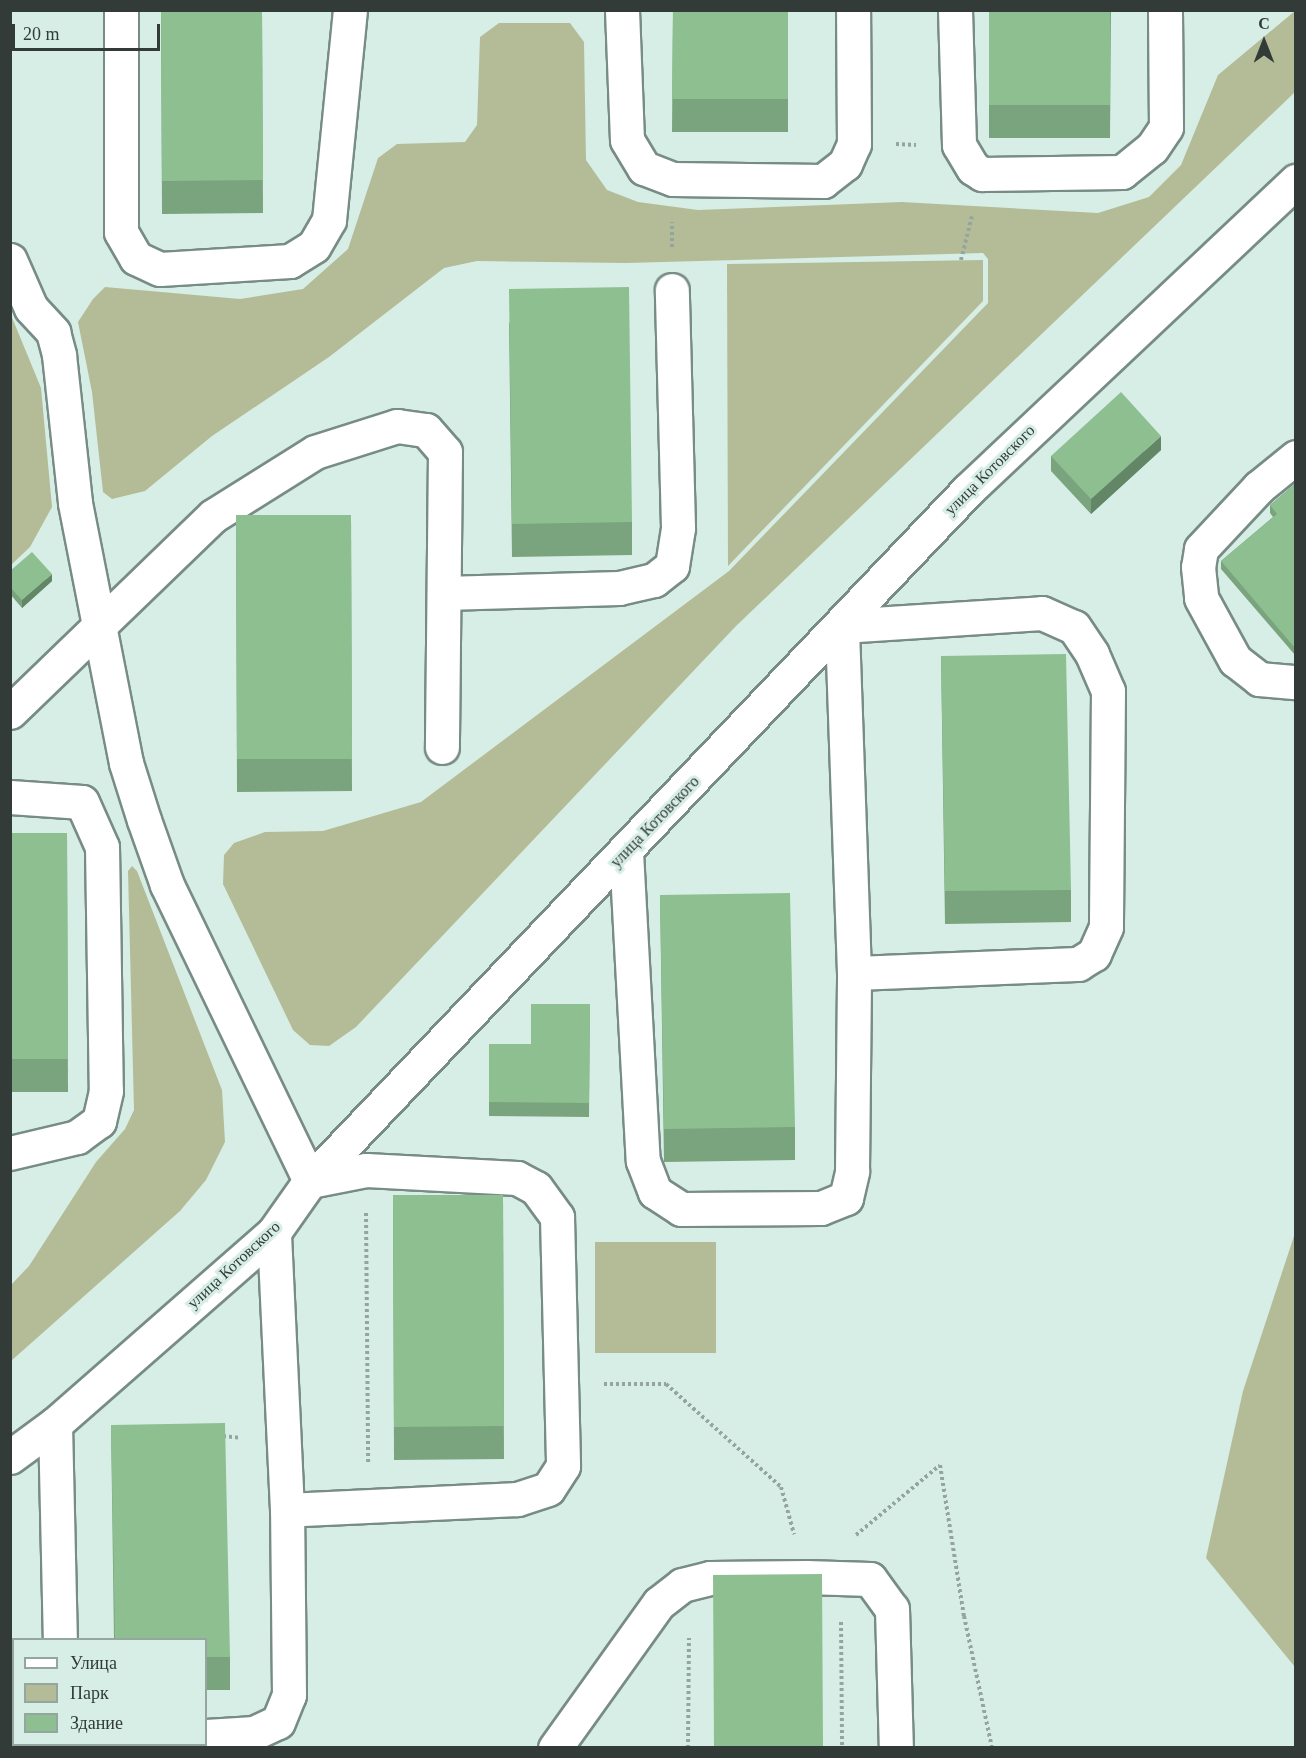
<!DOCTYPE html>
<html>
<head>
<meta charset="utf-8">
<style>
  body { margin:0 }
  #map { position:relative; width:1306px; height:1758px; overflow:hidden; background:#d7eee6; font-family:Georgia,serif }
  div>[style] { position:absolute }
  .green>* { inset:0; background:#b3bc96 }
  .path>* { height:4px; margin-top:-2px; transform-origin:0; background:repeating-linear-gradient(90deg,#94a59f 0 3px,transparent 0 6px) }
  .roads { filter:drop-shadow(2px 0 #788c86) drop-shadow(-2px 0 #788c86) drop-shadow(0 2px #788c86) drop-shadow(0 -2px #788c86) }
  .minor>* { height:33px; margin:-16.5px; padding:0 16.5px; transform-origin:16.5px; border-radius:16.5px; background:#fff }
  .wall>* { inset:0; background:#7aa47d }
  .shaded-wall>* { inset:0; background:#638666 }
  .building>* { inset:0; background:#8ebf91 }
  span { translate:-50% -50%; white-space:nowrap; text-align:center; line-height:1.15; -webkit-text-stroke:6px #d7eee6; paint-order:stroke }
  .street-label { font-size:16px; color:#323b38 }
  .frame { position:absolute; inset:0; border:12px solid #323b38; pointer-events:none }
  .legend { position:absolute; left:12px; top:1638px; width:195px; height:108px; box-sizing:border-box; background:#d7eee6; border:2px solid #95a6a0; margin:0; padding:8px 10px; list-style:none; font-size:18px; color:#323b38 }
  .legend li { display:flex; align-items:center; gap:12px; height:30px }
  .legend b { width:30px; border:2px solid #95a6a0 }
  .north { position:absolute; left:1234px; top:12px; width:60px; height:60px; -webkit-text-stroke:4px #d7eee6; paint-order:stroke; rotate:0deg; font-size:16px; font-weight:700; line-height:24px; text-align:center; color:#323b38 }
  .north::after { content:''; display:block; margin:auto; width:21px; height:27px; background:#323b38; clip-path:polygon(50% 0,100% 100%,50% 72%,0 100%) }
  .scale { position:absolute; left:12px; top:24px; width:148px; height:27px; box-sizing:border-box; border:3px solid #323b38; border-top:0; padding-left:8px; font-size:18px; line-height:21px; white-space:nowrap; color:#323b38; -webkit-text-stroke:4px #d7eee6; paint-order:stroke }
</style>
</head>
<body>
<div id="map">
  <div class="green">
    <i style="clip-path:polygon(1295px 11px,1295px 92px,736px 626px,356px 1027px,329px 1046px,310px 1045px,293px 1030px,223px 884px,224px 855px,234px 843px,265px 832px,323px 831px,421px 802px,729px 571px,988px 303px,988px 259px,983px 253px,626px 263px,477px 261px,444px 268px,329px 357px,212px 436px,145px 491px,112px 499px,103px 492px,92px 392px,78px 322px,93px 299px,105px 287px,240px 299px,303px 289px,348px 249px,378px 158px,397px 144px,465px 142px,477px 125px,480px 37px,499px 23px,570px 23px,584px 42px,586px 160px,607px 190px,638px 202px,698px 210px,902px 202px,1098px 213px,1149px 197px,1181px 165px,1218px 75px)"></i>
    <i style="clip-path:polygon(983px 260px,983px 301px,728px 566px,727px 264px)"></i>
    <i style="clip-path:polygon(11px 315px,41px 388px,52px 507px,30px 547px,11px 565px)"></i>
    <i style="clip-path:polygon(132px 866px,137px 871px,222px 1090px,225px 1142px,206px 1180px,180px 1211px,11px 1361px,11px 1285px,29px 1266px,96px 1162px,125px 1129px,134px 1110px,128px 871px)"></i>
    <i style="clip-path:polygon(1295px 1233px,1296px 1667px,1295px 1667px,1206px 1558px,1243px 1391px)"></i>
    <i style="clip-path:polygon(595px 1242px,716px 1242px,716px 1353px,595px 1353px)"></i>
  </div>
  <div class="path">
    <i style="left:896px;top:144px;width:20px;rotate:3deg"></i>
    <i style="left:672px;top:247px;width:25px;rotate:-90deg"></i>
    <i style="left:961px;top:260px;width:45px;rotate:-76deg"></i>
    <i style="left:366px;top:1213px;width:250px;rotate:89.5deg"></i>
    <i style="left:604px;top:1384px;width:62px"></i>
    <i style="left:666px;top:1384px;width:154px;rotate:41.8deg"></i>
    <i style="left:781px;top:1487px;width:49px;rotate:74.5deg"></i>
    <i style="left:223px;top:1436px;width:18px;rotate:6deg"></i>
    <i style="left:856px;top:1535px;width:109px;rotate:-39.8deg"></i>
    <i style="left:940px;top:1465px;width:153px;rotate:81deg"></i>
    <i style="left:964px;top:1616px;width:135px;rotate:78deg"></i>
    <i style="left:841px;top:1622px;width:126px;rotate:89.5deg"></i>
    <i style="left:688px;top:1748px;width:110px;rotate:-89.5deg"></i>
  </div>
  <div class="roads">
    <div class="minor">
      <i style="left:121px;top:10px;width:222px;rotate:90deg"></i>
      <i style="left:121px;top:232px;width:30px;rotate:60deg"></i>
      <i style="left:136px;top:258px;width:26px;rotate:25deg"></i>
      <i style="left:160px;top:269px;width:130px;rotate:-3.5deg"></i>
      <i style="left:290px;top:261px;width:28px;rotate:-32deg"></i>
      <i style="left:314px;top:246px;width:30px;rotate:-60deg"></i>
      <i style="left:329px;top:220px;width:211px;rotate:-84.3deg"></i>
      <i style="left:622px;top:10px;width:130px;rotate:87.8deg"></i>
      <i style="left:627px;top:140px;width:33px;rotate:59deg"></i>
      <i style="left:644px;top:168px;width:31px;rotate:21deg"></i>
      <i style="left:673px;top:179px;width:150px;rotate:0.8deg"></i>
      <i style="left:823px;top:181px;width:28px;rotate:-38deg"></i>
      <i style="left:845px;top:164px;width:22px;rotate:-66deg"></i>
      <i style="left:854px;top:144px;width:134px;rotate:-90.4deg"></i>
      <i style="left:955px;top:10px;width:135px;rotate:88.3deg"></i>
      <i style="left:959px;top:145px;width:27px;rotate:59deg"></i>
      <i style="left:973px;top:168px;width:11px;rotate:34deg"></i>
      <i style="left:982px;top:174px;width:140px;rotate:-0.8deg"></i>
      <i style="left:1122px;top:172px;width:38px;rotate:-39deg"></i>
      <i style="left:1152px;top:148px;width:25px;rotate:-56deg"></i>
      <i style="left:1166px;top:127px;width:117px;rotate:-90.5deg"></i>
      <i style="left:10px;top:260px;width:52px;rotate:66.4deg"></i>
      <i style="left:31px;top:308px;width:33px;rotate:47deg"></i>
      <i style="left:53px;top:332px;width:24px;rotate:75deg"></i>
      <i style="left:59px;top:355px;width:149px;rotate:83.8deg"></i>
      <i style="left:75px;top:503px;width:265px;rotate:78.9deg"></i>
      <i style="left:126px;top:763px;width:60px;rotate:72.5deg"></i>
      <i style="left:144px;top:820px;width:69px;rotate:70.5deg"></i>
      <i style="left:167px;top:885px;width:329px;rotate:64.2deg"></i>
      <i style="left:310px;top:1181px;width:57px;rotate:-11.1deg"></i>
      <i style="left:366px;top:1170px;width:151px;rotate:3deg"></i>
      <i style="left:517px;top:1178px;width:21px;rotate:28deg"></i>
      <i style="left:536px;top:1188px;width:36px;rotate:54deg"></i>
      <i style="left:557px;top:1217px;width:249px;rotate:88.6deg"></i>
      <i style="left:563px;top:1466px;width:27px;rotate:123deg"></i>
      <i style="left:548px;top:1489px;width:33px;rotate:162deg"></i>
      <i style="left:517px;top:1499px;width:230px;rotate:177.3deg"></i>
      <i style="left:1296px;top:457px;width:48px;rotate:141deg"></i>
      <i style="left:1259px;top:487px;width:85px;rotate:133.1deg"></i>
      <i style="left:1201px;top:549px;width:18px;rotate:99deg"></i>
      <i style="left:1198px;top:567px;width:31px;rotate:84deg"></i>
      <i style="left:1201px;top:598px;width:71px;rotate:61.3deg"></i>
      <i style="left:1235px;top:660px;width:31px;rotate:38deg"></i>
      <i style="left:1259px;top:679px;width:37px;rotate:5deg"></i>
      <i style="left:444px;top:593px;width:175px;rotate:-1.6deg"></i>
      <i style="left:619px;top:588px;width:36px;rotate:-13deg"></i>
      <i style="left:654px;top:580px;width:23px;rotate:-38deg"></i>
      <i style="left:672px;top:566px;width:39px;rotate:-81deg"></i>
      <i style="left:678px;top:527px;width:237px;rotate:-91.5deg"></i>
      <i style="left:10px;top:712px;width:282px;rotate:-44deg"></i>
      <i style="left:213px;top:516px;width:120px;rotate:-32.1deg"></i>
      <i style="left:315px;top:452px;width:86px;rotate:-17.6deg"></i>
      <i style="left:397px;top:426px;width:29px;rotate:8deg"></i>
      <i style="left:426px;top:430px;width:29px;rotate:49deg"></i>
      <i style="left:445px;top:452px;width:295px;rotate:90.6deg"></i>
      <i style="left:10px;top:797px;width:72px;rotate:4deg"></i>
      <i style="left:82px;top:802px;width:49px;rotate:66deg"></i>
      <i style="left:102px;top:847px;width:244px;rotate:89.1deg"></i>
      <i style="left:106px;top:1091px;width:31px;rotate:103deg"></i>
      <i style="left:99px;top:1121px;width:27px;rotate:144deg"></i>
      <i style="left:77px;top:1137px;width:69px;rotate:166.6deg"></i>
      <i style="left:626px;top:852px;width:309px;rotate:86.9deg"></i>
      <i style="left:643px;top:1161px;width:33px;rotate:69deg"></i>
      <i style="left:655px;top:1192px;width:31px;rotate:33deg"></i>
      <i style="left:681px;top:1209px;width:140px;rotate:-0.4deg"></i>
      <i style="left:821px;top:1208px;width:27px;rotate:-22deg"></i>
      <i style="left:846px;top:1198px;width:28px;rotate:-77deg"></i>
      <i style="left:852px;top:1171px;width:198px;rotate:-89.4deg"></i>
      <i style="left:854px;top:973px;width:347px;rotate:-92deg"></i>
      <i style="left:842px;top:626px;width:200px;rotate:-3.7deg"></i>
      <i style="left:1042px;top:613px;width:35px;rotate:24deg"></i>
      <i style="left:1074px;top:627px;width:32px;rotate:56deg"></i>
      <i style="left:1092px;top:654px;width:40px;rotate:66.6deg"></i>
      <i style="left:1108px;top:691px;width:236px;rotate:90.5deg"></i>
      <i style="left:1106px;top:927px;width:30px;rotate:114deg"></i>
      <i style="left:1094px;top:954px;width:19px;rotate:148deg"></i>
      <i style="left:1078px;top:964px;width:224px;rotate:177.7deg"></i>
      <i style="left:55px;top:1424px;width:216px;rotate:88.7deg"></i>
      <i style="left:10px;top:1457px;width:56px;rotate:-36.3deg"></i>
      <i style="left:55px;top:1424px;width:291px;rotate:-41.2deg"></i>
      <i style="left:274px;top:1232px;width:62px;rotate:-54.8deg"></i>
      <i style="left:310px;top:1181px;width:954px;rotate:-46.4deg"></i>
      <i style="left:968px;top:490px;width:451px;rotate:-43.3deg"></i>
      <i style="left:206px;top:1736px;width:48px;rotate:-3.6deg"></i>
      <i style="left:254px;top:1733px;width:26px;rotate:-25deg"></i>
      <i style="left:278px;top:1722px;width:29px;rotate:-68deg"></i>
      <i style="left:289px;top:1695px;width:185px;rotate:-90.6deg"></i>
      <i style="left:287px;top:1510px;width:278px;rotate:-92.7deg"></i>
      <i style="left:555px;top:1748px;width:178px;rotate:-54.4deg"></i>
      <i style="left:659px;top:1603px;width:29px;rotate:-38deg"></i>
      <i style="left:682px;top:1585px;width:29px;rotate:-14deg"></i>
      <i style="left:710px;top:1578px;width:96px;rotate:-0.6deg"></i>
      <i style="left:806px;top:1577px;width:64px;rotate:1.8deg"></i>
      <i style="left:870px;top:1579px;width:37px;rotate:54deg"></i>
      <i style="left:892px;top:1609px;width:139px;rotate:88.4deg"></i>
    </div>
  </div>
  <div class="wall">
    <i style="clip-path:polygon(161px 10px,262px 10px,263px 213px,162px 214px)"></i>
    <i style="clip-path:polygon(673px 10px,788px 10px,788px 132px,672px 132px)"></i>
    <i style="clip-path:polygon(989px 10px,1111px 10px,1110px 138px,989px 138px)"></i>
    <i style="clip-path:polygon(509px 322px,632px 522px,632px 555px,512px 557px)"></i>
    <i style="clip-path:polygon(1161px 450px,1091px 514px,1051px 471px,1051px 456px)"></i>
    <i style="clip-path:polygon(1296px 483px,1296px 655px,1295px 655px,1221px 569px,1221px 561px,1273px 517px,1270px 513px,1270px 505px)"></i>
    <i style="clip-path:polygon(236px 515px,351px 515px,352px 791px,237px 792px)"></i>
    <i style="clip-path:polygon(10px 571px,52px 581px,22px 608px,10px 594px)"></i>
    <i style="clip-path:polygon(941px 656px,1071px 890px,1071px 922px,945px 924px)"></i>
    <i style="clip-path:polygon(10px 833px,67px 833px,68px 1092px,10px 1092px)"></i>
    <i style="clip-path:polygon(660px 895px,795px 1127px,795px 1160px,664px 1162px)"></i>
    <i style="clip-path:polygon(590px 1004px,589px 1117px,489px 1116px,489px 1044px,531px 1044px)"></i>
    <i style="clip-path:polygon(393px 1195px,503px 1195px,504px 1459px,394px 1460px)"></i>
    <i style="clip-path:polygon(111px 1425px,230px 1657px,230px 1690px,206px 1690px,206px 1640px,114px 1640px)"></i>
  </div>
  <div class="shaded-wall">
    <i style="clip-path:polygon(1161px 436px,1161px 450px,1091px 514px,1091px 499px)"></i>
    <i style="clip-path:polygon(52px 574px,52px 581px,22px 608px,22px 600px)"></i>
  </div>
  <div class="building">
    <i style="clip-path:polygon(161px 10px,262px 10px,263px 180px,162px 181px)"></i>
    <i style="clip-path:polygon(673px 10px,788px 10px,788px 99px,672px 99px)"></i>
    <i style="clip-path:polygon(989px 10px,1110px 10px,1110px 105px,989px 105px)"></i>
    <i style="clip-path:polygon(629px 287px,632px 522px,512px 524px,509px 289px)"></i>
    <i style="clip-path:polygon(1121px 392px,1161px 436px,1091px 499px,1051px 456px)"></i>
    <i style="clip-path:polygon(1296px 483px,1296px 648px,1295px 648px,1221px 561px,1277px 514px,1270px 505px)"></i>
    <i style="clip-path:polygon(236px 515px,351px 515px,352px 759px,237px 759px)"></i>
    <i style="clip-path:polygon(32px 552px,52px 574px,22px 600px,10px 587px,10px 571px)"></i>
    <i style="clip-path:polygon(1066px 654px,1071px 890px,945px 891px,941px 656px)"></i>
    <i style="clip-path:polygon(10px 833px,67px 833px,68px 1059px,10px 1059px)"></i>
    <i style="clip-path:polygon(790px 893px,795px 1127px,664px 1129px,660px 895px)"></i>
    <i style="clip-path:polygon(531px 1004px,590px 1004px,589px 1103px,489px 1102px,489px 1044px,531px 1044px)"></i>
    <i style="clip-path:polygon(393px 1195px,503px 1195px,504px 1426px,394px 1427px)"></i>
    <i style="clip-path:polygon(225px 1423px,230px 1657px,206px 1657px,206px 1640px,115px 1640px,111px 1425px)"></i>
    <i style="clip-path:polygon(822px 1574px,823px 1748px,714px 1748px,713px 1575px)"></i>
  </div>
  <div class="street-label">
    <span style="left:990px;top:470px;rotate:-45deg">улица Котовского</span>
    <span style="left:655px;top:822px;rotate:-46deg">улица Котовского</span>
    <span style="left:234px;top:1265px;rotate:-43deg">улица Котовского</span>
  </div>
  <div class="frame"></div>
  <ul class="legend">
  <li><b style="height:8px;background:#fff"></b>Улица</li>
  <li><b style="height:16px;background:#b3bc96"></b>Парк</li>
  <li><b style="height:16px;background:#8ebf91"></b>Здание</li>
  </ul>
  <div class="north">С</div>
  <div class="scale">20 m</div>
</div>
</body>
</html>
